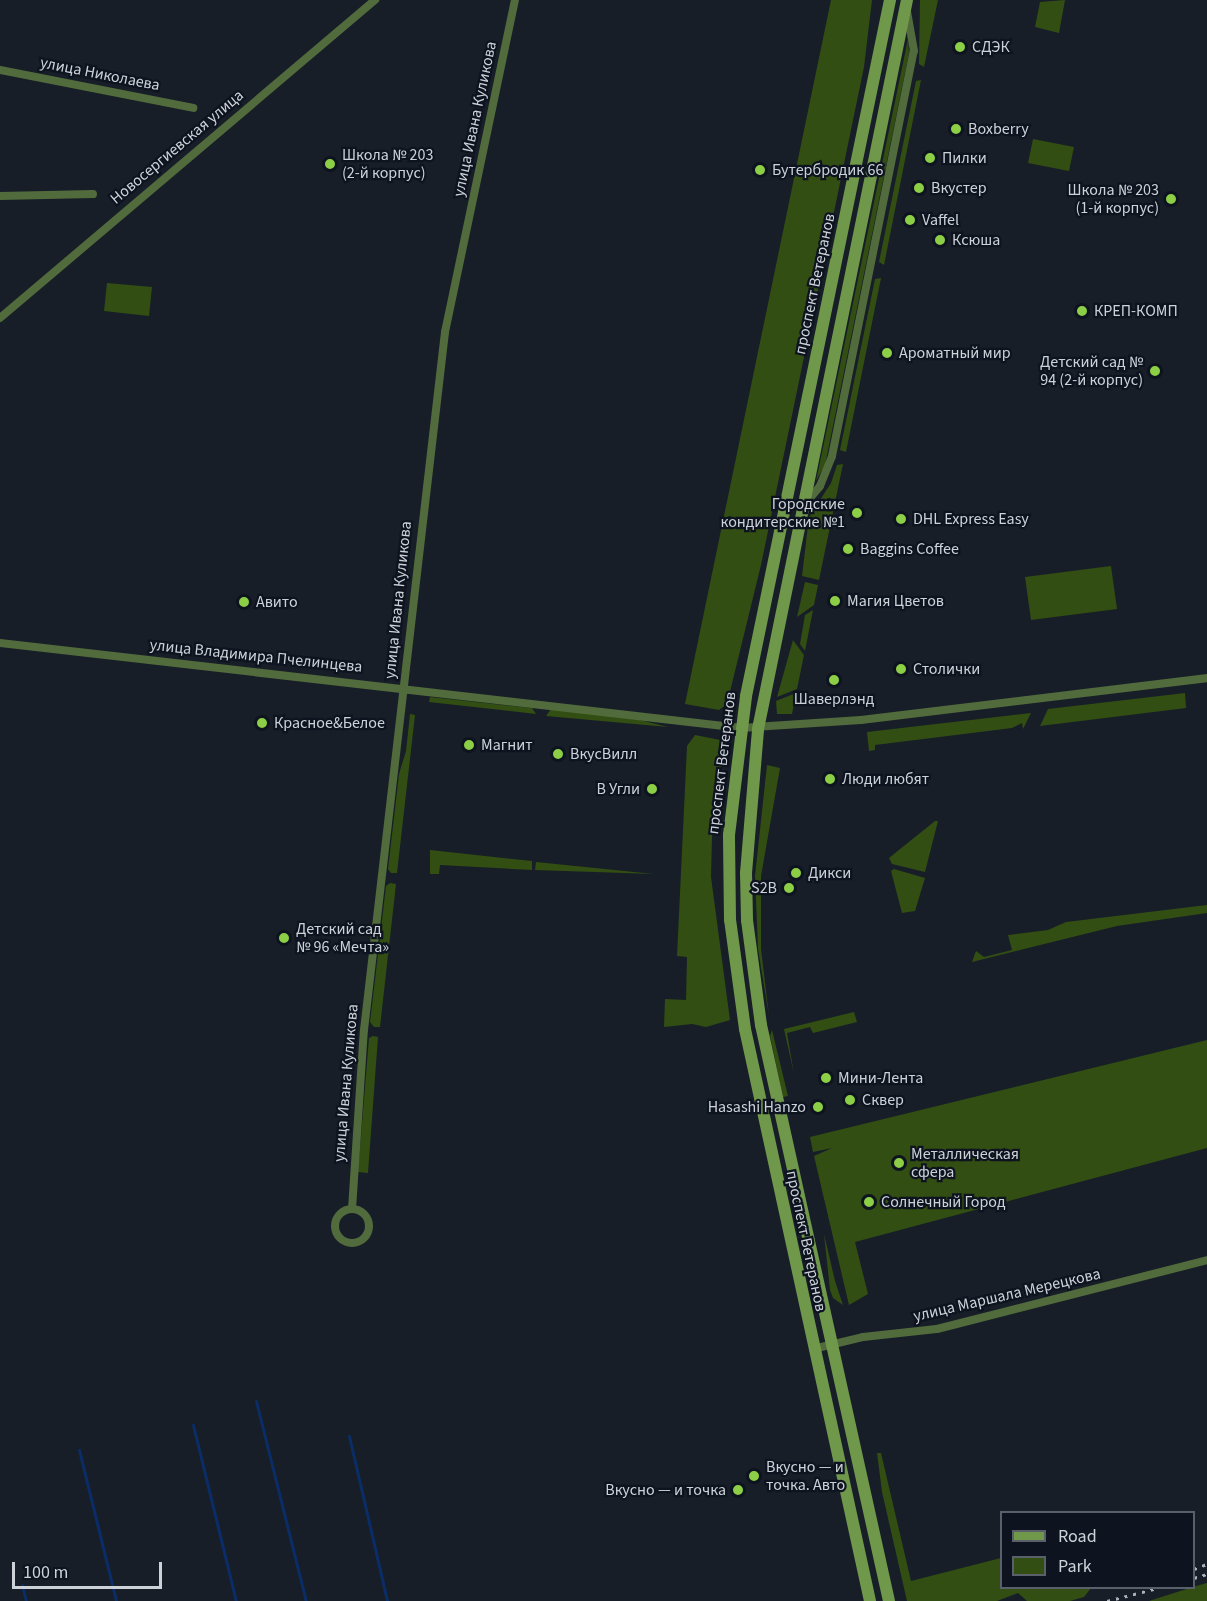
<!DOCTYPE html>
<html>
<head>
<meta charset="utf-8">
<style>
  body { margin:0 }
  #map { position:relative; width:1207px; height:1601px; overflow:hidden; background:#171e28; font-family:"Source Sans 3",sans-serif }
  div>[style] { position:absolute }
  .green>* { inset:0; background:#324e12 }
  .stream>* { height:3px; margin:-1.5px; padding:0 1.5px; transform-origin:1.5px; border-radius:1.5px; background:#0b2d67 }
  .street>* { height:8px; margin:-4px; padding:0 4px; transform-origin:4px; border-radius:4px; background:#526b3c }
  .street>.ring { margin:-4px; padding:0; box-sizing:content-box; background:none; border:8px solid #526b3c; border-radius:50% }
  .secondary>* { height:12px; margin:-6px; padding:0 6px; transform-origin:6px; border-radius:6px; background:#70984b }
  .rail>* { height:3px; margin-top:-1.5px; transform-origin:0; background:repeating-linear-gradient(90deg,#abb1b8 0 3px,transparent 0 9px) }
  .dots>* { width:16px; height:16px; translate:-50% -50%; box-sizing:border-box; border:3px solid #0e141f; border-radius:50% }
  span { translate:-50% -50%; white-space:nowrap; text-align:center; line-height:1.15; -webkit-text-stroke:4.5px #0e141f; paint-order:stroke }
  .poi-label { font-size:16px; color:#cdd2d9 }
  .left { translate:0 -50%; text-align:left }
  .right { translate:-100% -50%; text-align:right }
  .street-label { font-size:16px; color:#cdd2d9 }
  .legend { position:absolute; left:1000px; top:1511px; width:195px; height:78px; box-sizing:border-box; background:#0e141f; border:2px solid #5a6069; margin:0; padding:8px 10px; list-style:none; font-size:18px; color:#cdd2d9 }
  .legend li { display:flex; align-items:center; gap:12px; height:30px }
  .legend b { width:30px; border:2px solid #5a6069 }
  .scale { position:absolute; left:12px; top:1562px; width:150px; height:27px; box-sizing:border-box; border:3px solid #cdd2d9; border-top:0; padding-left:8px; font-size:18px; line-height:21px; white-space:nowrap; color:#cdd2d9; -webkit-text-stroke:4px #0e141f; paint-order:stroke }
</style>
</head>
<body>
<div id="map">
  <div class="green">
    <i style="clip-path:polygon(831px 0,872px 0,864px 67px,761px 565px,727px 704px,719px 710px,685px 704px)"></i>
    <i style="clip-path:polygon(920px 0,938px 0,924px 67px,919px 64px)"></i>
    <i style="clip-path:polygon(1065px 0,1059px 33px,1035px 27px,1040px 2px)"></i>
    <i style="clip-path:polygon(908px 39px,909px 53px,825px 465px,816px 481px)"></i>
    <i style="clip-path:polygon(921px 80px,884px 265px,879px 262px,916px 81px)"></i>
    <i style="clip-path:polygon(1033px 139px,1074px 147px,1069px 171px,1028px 163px)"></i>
    <i style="clip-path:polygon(881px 278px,846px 452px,840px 450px,875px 279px)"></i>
    <i style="clip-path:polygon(107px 283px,152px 287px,149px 316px,104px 311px)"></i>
    <i style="clip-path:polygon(843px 464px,819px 580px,802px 576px,809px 517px,831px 483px,837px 465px)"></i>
    <i style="clip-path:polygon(1111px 566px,1117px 609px,1031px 620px,1025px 577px)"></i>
    <i style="clip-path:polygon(805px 582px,818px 585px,814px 605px,797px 617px)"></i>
    <i style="clip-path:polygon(813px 610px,805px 651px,800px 644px,805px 615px)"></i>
    <i style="clip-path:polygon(793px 640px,804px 655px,797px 689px,777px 697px)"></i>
    <i style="clip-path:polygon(796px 693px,792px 714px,777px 714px,776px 701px)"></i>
    <i style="clip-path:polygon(1185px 693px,1186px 708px,1040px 726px,1048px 709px)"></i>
    <i style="clip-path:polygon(430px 697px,532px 708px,536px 714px,429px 702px)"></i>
    <i style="clip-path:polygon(551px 709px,640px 720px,668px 727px,546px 716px)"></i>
    <i style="clip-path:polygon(1031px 713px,1023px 729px,1022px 723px,1012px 728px,875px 745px,875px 750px,869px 751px,867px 732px)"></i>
    <i style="clip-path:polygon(410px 714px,415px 715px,397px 873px,391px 873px,388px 869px,399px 774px,406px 751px)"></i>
    <i style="clip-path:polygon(695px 735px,720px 740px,725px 751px,713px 799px,711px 877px,730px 1020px,706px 1027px,692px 1024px,664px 1027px,665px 999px,686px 1000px,687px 957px,677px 956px,687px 746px)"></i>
    <i style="clip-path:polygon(767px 765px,780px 768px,761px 876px,761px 949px,769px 1016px,758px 949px,755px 876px)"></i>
    <i style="clip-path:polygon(935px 821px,938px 821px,925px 872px,892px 864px,889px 858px)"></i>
    <i style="clip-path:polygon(430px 850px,532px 861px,532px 870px,440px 865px,439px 874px,430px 874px)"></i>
    <i style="clip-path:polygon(536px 862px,654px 874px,535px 870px)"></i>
    <i style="clip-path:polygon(894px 869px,925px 878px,915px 911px,902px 913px,891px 871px)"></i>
    <i style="clip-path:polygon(390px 883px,396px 884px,380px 1027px,374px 1027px,370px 1022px,386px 886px)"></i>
    <i style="clip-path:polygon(1207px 905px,1207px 913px,1117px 926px,972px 962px,976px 951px,984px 957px,1012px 950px,1008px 935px,1048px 930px,1066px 922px)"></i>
    <i style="clip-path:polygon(854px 1012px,857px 1022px,813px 1033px,810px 1027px,787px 1033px,794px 1074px,784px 1029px)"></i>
    <i style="clip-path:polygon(772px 1030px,788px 1096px,783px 1097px,770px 1036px)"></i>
    <i style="clip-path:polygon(373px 1036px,378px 1037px,368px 1173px,358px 1172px,369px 1038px)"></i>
    <i style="clip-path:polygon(1207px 1040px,1207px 1148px,855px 1242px,868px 1294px,849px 1305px,814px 1156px,832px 1148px,813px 1152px,810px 1137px)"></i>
    <i style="clip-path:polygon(824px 1234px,835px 1281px,843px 1305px,833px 1298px,830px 1290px)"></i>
    <i style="clip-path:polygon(877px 1453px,881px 1453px,911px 1581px,1001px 1558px,1002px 1588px,1091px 1588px,1084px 1597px,1070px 1601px,1027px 1601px,1018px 1593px,997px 1601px,907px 1601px,882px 1492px)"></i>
    <i style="clip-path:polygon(1207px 1583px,1207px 1601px,1149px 1601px,1196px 1586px)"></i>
  </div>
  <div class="stream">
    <i style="left:256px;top:1401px;width:206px;rotate:76deg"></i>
    <i style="left:193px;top:1425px;width:181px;rotate:76.3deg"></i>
    <i style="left:349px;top:1436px;width:169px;rotate:77deg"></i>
    <i style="left:79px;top:1450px;width:155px;rotate:76.2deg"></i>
    <i style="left:22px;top:1585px;width:16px;rotate:76deg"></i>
  </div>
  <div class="street">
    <i style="left:0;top:70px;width:197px;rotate:11.1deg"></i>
    <i style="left:0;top:196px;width:93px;rotate:-1.2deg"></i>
    <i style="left:0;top:318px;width:492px;rotate:-40.3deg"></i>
    <i style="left:805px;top:504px;width:23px;rotate:-50deg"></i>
    <i style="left:820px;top:486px;width:32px;rotate:-68deg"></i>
    <i style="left:832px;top:456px;width:413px;rotate:-78.6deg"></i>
    <i style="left:914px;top:51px;width:40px;rotate:-100deg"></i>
    <i style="left:0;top:643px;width:746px;rotate:6.54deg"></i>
    <i style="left:741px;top:728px;width:120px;rotate:-3.8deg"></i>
    <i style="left:861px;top:720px;width:349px;rotate:-6.9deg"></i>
    <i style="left:352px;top:1209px;width:179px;rotate:-86.2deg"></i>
    <i style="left:364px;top:1030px;width:703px;rotate:-83.38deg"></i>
    <i style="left:445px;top:332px;width:339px;rotate:-78.1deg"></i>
    <i class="ring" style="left:335px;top:1209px;width:26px;height:26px"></i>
    <i style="left:813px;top:1349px;width:51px;rotate:-13.5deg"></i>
    <i style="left:863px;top:1337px;width:74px;rotate:-6.2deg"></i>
    <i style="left:937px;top:1329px;width:279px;rotate:-14.3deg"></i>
  </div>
  <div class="secondary">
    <i style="left:870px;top:1601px;width:585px;rotate:-102.33deg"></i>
    <i style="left:745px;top:1029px;width:110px;rotate:-97.8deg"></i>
    <i style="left:730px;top:920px;width:85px;rotate:-90.7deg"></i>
    <i style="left:729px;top:835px;width:140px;rotate:-83deg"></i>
    <i style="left:746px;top:696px;width:711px;rotate:-78.31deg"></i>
    <i style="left:889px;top:1601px;width:590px;rotate:-102.53deg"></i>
    <i style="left:761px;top:1025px;width:106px;rotate:-97.6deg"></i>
    <i style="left:747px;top:920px;width:47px;rotate:-91.2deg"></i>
    <i style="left:746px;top:873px;width:144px;rotate:-85.2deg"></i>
    <i style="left:758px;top:729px;width:744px;rotate:-78.45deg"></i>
  </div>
  <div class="rail">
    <i style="left:1194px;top:1569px;width:14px;rotate:-21deg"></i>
    <i style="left:1194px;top:1578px;width:14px;rotate:-17deg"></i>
    <i style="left:1107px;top:1601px;width:53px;rotate:-14.3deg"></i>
  </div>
  <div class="dots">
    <i style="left:960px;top:47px;background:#8cce45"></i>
    <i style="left:956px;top:129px;background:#8cce45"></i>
    <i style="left:930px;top:158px;background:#8cce45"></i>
    <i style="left:330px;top:164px;background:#8cce45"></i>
    <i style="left:760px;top:170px;background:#8cce45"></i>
    <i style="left:919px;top:188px;background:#8cce45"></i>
    <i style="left:1171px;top:199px;background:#8cce45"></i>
    <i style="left:910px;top:220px;background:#8cce45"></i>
    <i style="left:940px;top:240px;background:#8cce45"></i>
    <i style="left:1082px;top:311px;background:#8cce45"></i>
    <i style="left:887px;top:353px;background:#8cce45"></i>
    <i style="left:1155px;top:371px;background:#8cce45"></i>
    <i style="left:857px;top:513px;background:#8cce45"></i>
    <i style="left:901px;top:519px;background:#8cce45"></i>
    <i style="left:848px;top:549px;background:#8cce45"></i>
    <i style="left:835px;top:601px;background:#8cce45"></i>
    <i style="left:244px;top:602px;background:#8cce45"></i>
    <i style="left:901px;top:669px;background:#8cce45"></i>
    <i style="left:834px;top:680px;background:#8cce45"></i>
    <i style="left:262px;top:723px;background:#8cce45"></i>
    <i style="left:469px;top:745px;background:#8cce45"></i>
    <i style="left:558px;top:754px;background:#8cce45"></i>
    <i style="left:830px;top:779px;background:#8cce45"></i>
    <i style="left:652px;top:789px;background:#8cce45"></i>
    <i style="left:796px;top:873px;background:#8cce45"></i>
    <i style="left:789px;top:888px;background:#8cce45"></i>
    <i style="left:284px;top:938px;background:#8cce45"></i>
    <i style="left:826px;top:1078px;background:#8cce45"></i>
    <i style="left:850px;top:1100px;background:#8cce45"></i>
    <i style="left:818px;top:1107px;background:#8cce45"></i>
    <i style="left:899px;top:1163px;background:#8cce45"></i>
    <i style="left:869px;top:1202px;background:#8cce45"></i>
    <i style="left:754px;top:1476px;background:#8cce45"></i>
    <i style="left:738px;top:1490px;background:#8cce45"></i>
  </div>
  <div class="poi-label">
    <span class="left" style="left:972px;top:47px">СДЭК</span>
    <span class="left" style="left:968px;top:129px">Boxberry</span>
    <span class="left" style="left:342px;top:164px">Школа № 203<br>(2-й корпус)</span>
    <span class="left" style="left:942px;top:158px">Пилки</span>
    <span class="left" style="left:772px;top:170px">Бутербродик 66</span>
    <span class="left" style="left:931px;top:188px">Вкустер</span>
    <span class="right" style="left:1159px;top:199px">Школа № 203<br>(1-й корпус)</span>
    <span class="left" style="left:922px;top:220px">Vaffel</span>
    <span class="left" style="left:952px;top:240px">Ксюша</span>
    <span class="left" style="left:1094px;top:311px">КРЕП-КОМП</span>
    <span class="left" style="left:899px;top:353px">Ароматный мир</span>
    <span class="right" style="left:1143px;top:371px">Детский сад №<br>94 (2-й корпус)</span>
    <span class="right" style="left:845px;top:513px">Городские<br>кондитерские №1</span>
    <span class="left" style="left:913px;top:519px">DHL Express Easy</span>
    <span class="left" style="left:860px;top:549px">Baggins Coffee</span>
    <span class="left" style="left:847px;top:601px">Магия Цветов</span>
    <span class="left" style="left:256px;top:602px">Авито</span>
    <span class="left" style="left:913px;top:669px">Столички</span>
    <span style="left:834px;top:699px">Шаверлэнд</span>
    <span class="left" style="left:274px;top:723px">Красное&amp;Белое</span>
    <span class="left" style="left:481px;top:745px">Магнит</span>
    <span class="left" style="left:570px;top:754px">ВкусВилл</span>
    <span class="left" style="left:842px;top:779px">Люди любят</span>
    <span class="right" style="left:640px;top:789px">В Угли</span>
    <span class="left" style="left:808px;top:873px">Дикси</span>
    <span class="right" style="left:777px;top:888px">S2B</span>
    <span class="left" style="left:296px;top:938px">Детский сад<br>№ 96 «Мечта»</span>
    <span class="left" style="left:838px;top:1078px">Мини-Лента</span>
    <span class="left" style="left:862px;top:1100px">Сквер</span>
    <span class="right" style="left:806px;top:1107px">Hasashi Hanzo</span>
    <span class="left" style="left:911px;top:1163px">Металлическая<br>сфера</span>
    <span class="left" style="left:881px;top:1202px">Солнечный Город</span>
    <span class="left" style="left:766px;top:1476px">Вкусно — и<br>точка. Авто</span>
    <span class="right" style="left:726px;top:1490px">Вкусно — и точка</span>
  </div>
  <div class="street-label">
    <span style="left:100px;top:74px;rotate:11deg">улица Николаева</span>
    <span style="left:475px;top:119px;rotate:-78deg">улица Ивана Куликова</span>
    <span style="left:177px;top:147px;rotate:-40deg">Новосергиевская улица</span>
    <span style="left:815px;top:284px;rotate:-78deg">проспект Ветеранов</span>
    <span style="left:398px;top:600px;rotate:-84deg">улица Ивана Куликова</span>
    <span style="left:256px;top:656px;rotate:6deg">улица Владимира Пчелинцева</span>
    <span style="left:722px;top:763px;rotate:-83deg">проспект Ветеранов</span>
    <span style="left:346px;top:1083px;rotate:-85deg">улица Ивана Куликова</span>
    <span style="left:806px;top:1241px;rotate:78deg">проспект Ветеранов</span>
    <span style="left:1007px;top:1295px;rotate:-13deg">улица Маршала Мерецкова</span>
  </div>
  <ul class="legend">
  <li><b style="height:8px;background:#70984b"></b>Road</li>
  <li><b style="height:16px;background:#324e12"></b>Park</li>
  </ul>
  <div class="scale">100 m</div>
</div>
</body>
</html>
